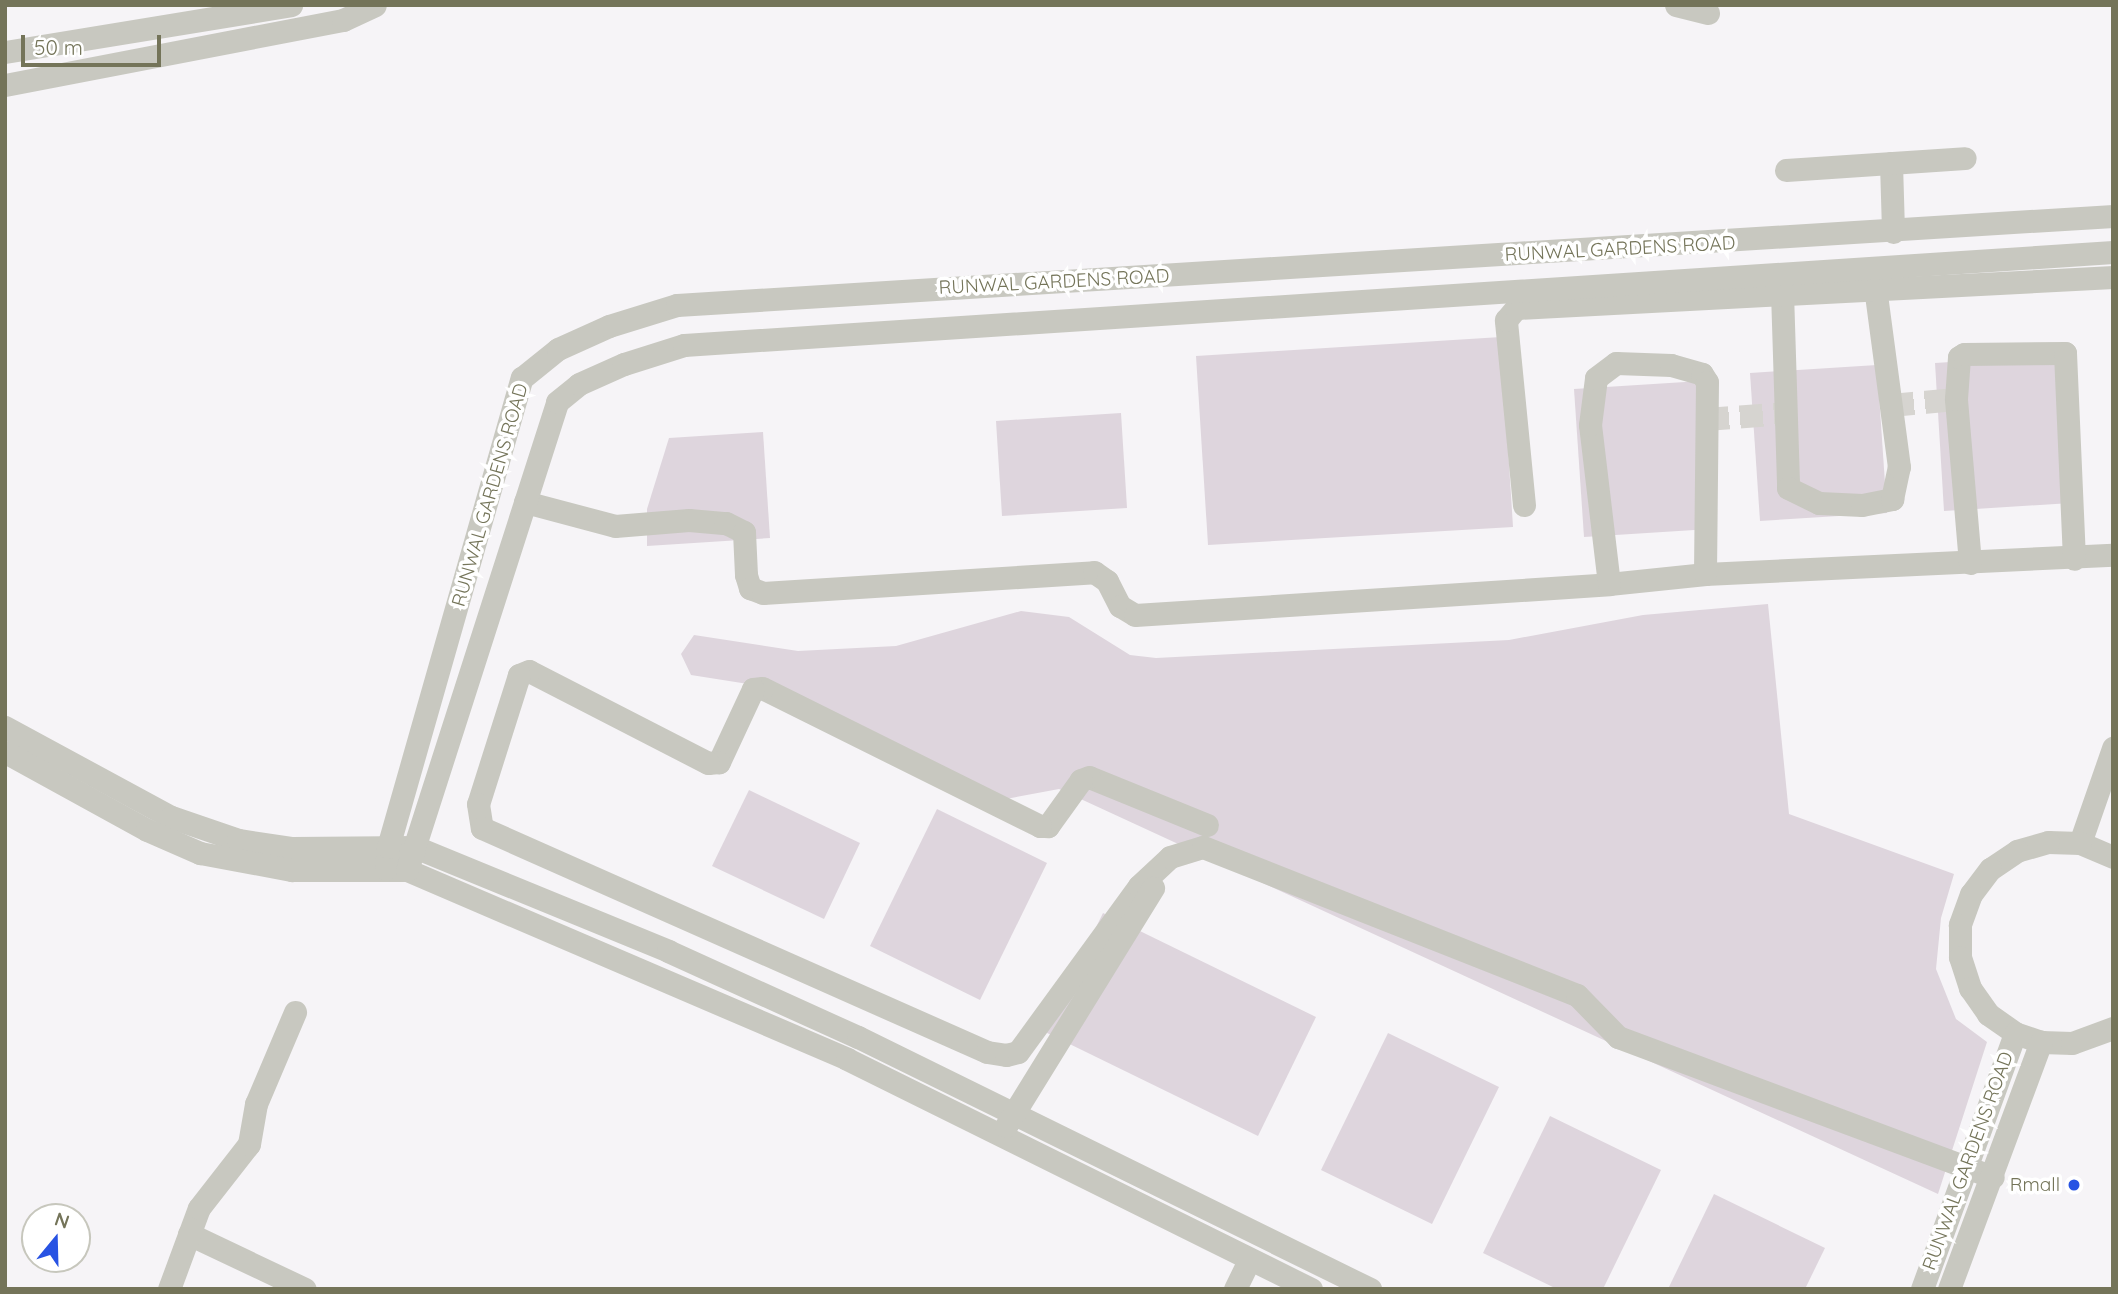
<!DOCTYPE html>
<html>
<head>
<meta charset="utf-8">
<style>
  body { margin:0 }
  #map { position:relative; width:2118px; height:1294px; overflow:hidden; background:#f6f4f7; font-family:Quicksand,sans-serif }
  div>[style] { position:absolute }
  .green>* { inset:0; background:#ded5dd }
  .minor-tunnel>* { height:23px; margin-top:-11.5px; transform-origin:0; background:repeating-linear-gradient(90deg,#d6d4d0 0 23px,transparent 0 34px) }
  .minor>* { height:23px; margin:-11.5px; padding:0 11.5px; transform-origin:11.5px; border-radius:11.5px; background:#c8c8c0 }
  .dots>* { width:19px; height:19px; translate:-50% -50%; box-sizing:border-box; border:4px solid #fff; border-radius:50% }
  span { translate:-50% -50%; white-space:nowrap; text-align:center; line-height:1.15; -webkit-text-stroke:7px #fff; paint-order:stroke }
  .street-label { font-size:19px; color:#747459 }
  .poi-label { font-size:19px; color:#747459 }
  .right { translate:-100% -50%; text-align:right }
  .frame { position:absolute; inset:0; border:7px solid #747459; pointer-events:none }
  .north { position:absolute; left:21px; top:1203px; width:70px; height:70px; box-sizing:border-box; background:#fff; border:2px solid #c7c7bd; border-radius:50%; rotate:19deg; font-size:19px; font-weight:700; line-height:28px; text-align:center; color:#747459 }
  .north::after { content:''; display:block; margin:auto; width:24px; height:32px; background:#2853e3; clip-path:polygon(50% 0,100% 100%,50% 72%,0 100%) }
  .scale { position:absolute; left:21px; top:35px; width:140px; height:32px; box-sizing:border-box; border:4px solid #747459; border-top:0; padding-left:9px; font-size:21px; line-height:24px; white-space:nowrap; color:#747459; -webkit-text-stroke:5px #fff; paint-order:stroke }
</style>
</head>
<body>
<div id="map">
  <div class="green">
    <i style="clip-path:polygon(1501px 337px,1513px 527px,1208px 545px,1196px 356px)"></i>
    <i style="clip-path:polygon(2061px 355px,2071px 503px,1944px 511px,1935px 363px)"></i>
    <i style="clip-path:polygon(1877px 365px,1887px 513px,1760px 521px,1750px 373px)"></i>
    <i style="clip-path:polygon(1701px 381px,1710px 529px,1584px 537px,1574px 389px)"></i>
    <i style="clip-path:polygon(1121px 413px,1127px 508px,1002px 516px,996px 421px)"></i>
    <i style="clip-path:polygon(763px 432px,770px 538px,647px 546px,647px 509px,669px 438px)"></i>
    <i style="clip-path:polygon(1768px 604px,1789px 814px,1954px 874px,1941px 918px,1936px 969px,1956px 1019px,1987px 1042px,1938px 1194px,1059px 789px,995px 801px,786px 690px,691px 675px,681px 654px,694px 635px,798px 651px,896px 646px,1021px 611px,1069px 617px,1130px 655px,1156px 658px,1509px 640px,1643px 615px)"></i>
    <i style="clip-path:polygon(749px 790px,860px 843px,824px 919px,712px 866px)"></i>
    <i style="clip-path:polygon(937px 809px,1047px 863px,980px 1000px,870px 946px)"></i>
    <i style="clip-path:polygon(1103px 913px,1316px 1017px,1258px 1136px,1045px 1032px)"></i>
    <i style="clip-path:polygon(1388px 1033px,1499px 1087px,1432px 1224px,1321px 1170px)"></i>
    <i style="clip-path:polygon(1550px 1116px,1661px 1170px,1603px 1289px,1557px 1289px,1483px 1253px)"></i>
    <i style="clip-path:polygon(1714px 1194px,1825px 1248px,1805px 1289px,1668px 1289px)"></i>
  </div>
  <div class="minor-tunnel">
    <i style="left:1891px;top:405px;width:65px;rotate:-5.3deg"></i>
    <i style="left:1706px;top:419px;width:79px;rotate:-4.3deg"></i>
  </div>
  <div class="minor">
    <i style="left:1676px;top:5px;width:33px;rotate:14deg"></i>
    <i style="left:5px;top:52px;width:290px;rotate:-9.3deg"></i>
    <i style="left:5px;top:85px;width:344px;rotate:-10.9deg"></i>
    <i style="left:343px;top:20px;width:35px;rotate:-25deg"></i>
    <i style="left:1891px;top:163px;width:69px;rotate:88.3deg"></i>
    <i style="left:1786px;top:170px;width:179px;rotate:-3.8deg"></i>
    <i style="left:1782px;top:292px;width:196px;rotate:88.2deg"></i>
    <i style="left:1788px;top:488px;width:34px;rotate:26deg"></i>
    <i style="left:1819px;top:503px;width:43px;rotate:2.7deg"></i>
    <i style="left:1862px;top:505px;width:31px;rotate:-11deg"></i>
    <i style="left:1892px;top:499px;width:33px;rotate:-78deg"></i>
    <i style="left:1899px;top:467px;width:182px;rotate:-97.6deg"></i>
    <i style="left:525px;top:502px;width:93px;rotate:14.9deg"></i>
    <i style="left:615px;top:526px;width:74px;rotate:-4.6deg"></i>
    <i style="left:689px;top:520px;width:37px;rotate:5deg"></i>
    <i style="left:726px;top:523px;width:20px;rotate:27deg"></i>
    <i style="left:744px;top:532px;width:43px;rotate:87.3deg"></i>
    <i style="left:746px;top:575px;width:14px;rotate:73deg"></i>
    <i style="left:750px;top:588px;width:14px;rotate:21deg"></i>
    <i style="left:763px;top:593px;width:332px;rotate:-3.6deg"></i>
    <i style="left:1094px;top:572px;width:16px;rotate:35deg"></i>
    <i style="left:1107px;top:581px;width:28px;rotate:63deg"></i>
    <i style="left:1120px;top:606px;width:17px;rotate:31deg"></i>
    <i style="left:1135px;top:615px;width:475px;rotate:-3.7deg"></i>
    <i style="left:1609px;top:584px;width:97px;rotate:-5.9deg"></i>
    <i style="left:1705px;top:574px;width:408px;rotate:-2.7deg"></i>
    <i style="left:1524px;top:505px;width:186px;rotate:-95.6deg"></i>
    <i style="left:1506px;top:320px;width:16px;rotate:-50deg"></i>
    <i style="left:1516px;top:308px;width:598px;rotate:-2.97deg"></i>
    <i style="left:1970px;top:563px;width:165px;rotate:-94.9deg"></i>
    <i style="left:1956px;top:399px;width:42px;rotate:-85.9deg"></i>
    <i style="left:1959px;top:357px;width:6px;rotate:-31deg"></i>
    <i style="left:1964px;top:354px;width:101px;rotate:-0.6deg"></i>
    <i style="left:2065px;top:353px;width:206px;rotate:87.5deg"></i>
    <i style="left:1609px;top:584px;width:160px;rotate:-96.8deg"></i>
    <i style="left:1590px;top:425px;width:47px;rotate:-82.7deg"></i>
    <i style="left:1596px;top:378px;width:25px;rotate:-37deg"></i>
    <i style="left:1616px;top:363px;width:55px;rotate:2.1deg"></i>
    <i style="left:1671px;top:365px;width:32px;rotate:16deg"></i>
    <i style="left:1702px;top:374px;width:9px;rotate:58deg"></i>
    <i style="left:1707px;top:382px;width:192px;rotate:90.6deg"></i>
    <i style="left:5px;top:727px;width:189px;rotate:28.5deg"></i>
    <i style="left:171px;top:817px;width:71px;rotate:18.9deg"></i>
    <i style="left:238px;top:840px;width:55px;rotate:8.4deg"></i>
    <i style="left:292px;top:848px;width:123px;rotate:-0.5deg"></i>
    <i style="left:415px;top:847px;width:274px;rotate:22.3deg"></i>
    <i style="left:668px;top:951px;width:209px;rotate:24.4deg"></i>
    <i style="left:858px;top:1037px;width:571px;rotate:26.21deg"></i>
    <i style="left:5px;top:752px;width:162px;rotate:28.8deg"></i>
    <i style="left:147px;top:830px;width:58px;rotate:23.5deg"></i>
    <i style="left:200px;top:853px;width:94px;rotate:10.5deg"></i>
    <i style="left:292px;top:870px;width:115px"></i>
    <i style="left:407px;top:870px;width:479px;rotate:23.2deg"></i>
    <i style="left:847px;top:1059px;width:518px;rotate:26.37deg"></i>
    <i style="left:1207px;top:825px;width:127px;rotate:-157.9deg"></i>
    <i style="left:1089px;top:777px;width:9px;rotate:159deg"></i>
    <i style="left:1081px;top:780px;width:57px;rotate:125.7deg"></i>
    <i style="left:1048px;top:826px;width:8px;rotate:180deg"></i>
    <i style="left:1040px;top:826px;width:310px;rotate:-153.6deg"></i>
    <i style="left:762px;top:688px;width:9px;rotate:174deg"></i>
    <i style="left:753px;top:689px;width:81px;rotate:115deg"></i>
    <i style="left:719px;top:762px;width:11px;rotate:175deg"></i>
    <i style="left:708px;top:763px;width:201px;rotate:-152.8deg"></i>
    <i style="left:529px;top:671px;width:11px;rotate:158deg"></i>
    <i style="left:519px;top:675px;width:135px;rotate:107.6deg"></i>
    <i style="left:478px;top:804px;width:24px;rotate:81deg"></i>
    <i style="left:482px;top:828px;width:552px;rotate:23.92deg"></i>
    <i style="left:987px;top:1052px;width:19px;rotate:9deg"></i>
    <i style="left:1006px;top:1055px;width:12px;rotate:-14deg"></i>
    <i style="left:1018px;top:1052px;width:205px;rotate:-53.9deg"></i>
    <i style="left:1139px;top:886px;width:42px;rotate:-43.1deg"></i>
    <i style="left:1170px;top:857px;width:34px;rotate:-17deg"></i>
    <i style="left:1203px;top:847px;width:402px;rotate:21.6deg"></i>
    <i style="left:1577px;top:995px;width:59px;rotate:45.7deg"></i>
    <i style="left:1618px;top:1037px;width:400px;rotate:20.5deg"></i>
    <i style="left:2080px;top:843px;width:101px;rotate:-70.8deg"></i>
    <i style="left:2113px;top:857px;width:36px;rotate:-157deg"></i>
    <i style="left:2080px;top:843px;width:32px;rotate:-178deg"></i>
    <i style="left:2048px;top:842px;width:32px;rotate:164deg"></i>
    <i style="left:2017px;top:851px;width:32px;rotate:146deg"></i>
    <i style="left:1990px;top:869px;width:31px;rotate:127deg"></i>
    <i style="left:1971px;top:894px;width:33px;rotate:110deg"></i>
    <i style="left:1960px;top:925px;width:32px;rotate:90deg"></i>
    <i style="left:1960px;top:957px;width:33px;rotate:72deg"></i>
    <i style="left:1970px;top:988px;width:32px;rotate:55deg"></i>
    <i style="left:1988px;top:1014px;width:33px;rotate:35deg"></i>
    <i style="left:2015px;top:1033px;width:28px;rotate:19deg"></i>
    <i style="left:2041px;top:1042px;width:31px;rotate:2deg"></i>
    <i style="left:2072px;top:1043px;width:44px;rotate:-20.1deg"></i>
    <i style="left:386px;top:869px;width:22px;rotate:-85deg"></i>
    <i style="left:388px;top:847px;width:488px;rotate:-74.1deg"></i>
    <i style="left:522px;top:378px;width:46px;rotate:-38.9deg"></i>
    <i style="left:558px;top:349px;width:56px;rotate:-24.3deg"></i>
    <i style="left:609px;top:326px;width:71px;rotate:-17.2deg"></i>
    <i style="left:677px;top:305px;width:1439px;rotate:-3.55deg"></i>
    <i style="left:407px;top:870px;width:491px;rotate:-72.2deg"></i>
    <i style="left:557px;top:402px;width:28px;rotate:-39deg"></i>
    <i style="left:579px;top:384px;width:49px;rotate:-24deg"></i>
    <i style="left:624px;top:364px;width:63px;rotate:-17.6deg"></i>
    <i style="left:684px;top:345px;width:1432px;rotate:-3.72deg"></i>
    <i style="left:1006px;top:1126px;width:280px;rotate:-58.3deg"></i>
    <i style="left:189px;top:1234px;width:128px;rotate:25.4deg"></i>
    <i style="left:169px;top:1289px;width:86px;rotate:-69.7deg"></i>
    <i style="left:199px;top:1208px;width:81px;rotate:-52deg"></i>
    <i style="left:249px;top:1144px;width:41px;rotate:-80.1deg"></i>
    <i style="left:256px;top:1104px;width:100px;rotate:-67deg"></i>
    <i style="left:1235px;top:1289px;width:32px;rotate:-64deg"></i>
    <i style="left:1922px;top:1289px;width:272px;rotate:-70deg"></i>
    <i style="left:1949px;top:1289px;width:264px;rotate:-69.6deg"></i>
  </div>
  <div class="dots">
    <i style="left:2074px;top:1185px;background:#2853e3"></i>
  </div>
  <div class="street-label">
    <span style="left:1620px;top:249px;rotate:-3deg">RUNWAL GARDENS ROAD</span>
    <span style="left:1054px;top:282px;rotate:-3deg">RUNWAL GARDENS ROAD</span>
    <span style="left:490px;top:495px;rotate:-74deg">RUNWAL GARDENS ROAD</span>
    <span style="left:1968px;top:1161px;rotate:-70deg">RUNWAL GARDENS ROAD</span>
  </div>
  <div class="poi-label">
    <span class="right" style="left:2060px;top:1185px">Rmall</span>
  </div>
  <div class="frame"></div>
  <div class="north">N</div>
  <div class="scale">50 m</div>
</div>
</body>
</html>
